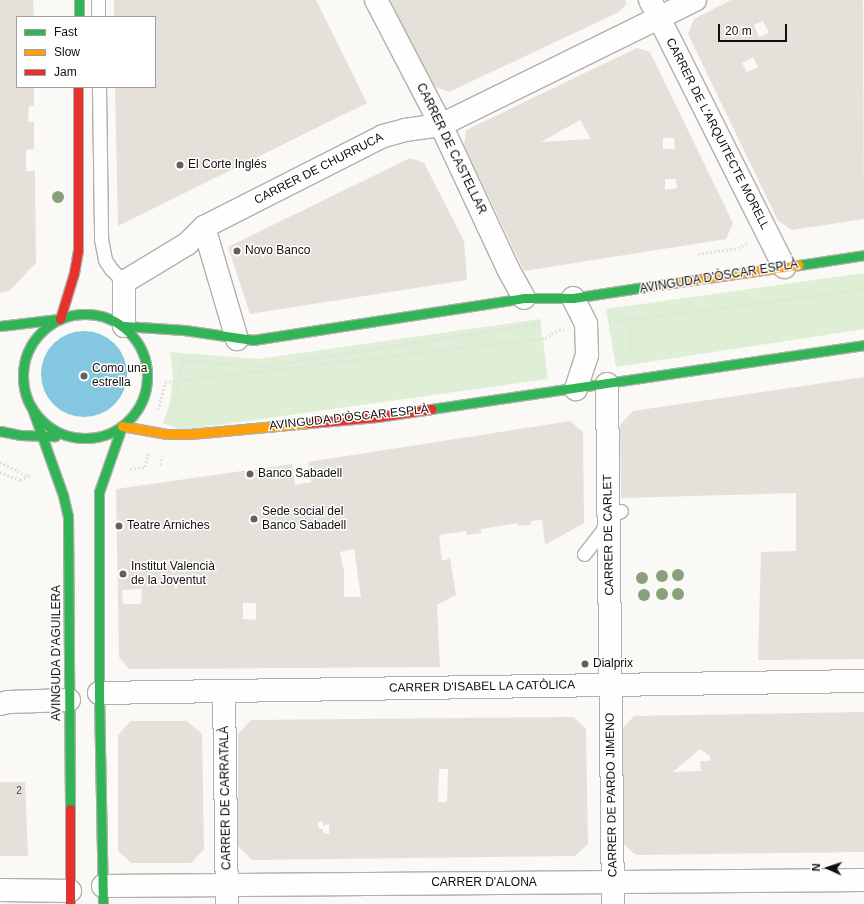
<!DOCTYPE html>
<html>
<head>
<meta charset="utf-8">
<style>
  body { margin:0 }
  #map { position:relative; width:864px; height:904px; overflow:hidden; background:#faf9f5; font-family:Helvetica,sans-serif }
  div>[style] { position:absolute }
  .green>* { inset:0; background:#deefd5 }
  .water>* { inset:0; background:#84c7e1 }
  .round { border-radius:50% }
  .building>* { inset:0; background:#e6e0da }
  .path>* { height:2.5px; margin-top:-1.25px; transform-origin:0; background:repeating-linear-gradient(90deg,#e1e1e0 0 2px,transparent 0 4px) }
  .roads { filter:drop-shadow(1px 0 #b1b0ae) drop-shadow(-1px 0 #b1b0ae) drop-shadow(0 1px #b1b0ae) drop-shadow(0 -1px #b1b0ae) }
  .lane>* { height:13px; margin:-6.5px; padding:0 6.5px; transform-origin:6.5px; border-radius:6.5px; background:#fefefe }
  .street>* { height:22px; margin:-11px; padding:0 11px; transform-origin:11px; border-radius:11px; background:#fefefe }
  .fast>* { height:9px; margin:-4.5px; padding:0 4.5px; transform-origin:4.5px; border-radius:4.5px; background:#30b455 }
  .fast>.ring { margin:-4.5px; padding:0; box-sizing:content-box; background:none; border:9px solid #30b455; border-radius:50% }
  .slow>* { height:9px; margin:-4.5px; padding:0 4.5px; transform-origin:4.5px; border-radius:4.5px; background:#ff9f0a }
  .jam>* { height:9px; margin:-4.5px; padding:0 4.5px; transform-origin:4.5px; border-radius:4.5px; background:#e5322d }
  .trees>* { width:12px; height:12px; margin:-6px; border-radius:50%; background:#89a17a }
  .dots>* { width:11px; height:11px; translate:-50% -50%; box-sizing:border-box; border:2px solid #fff; border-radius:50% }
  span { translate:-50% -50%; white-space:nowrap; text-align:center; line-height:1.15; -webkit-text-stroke:3px #fff; paint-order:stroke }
  .number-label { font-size:10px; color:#484642 }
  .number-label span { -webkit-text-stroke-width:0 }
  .street-label { font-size:12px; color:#100f0d }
  .poi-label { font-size:12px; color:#100f0d }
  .left { translate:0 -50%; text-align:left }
  .legend { position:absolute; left:16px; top:16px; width:140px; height:72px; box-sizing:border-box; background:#fff; border:1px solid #9f9f9e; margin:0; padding:5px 7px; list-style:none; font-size:12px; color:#100f0d }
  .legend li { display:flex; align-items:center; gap:8px; height:20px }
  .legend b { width:20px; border:1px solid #9f9f9e }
  .north { position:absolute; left:808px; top:848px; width:40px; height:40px; -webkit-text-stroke:3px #fff; paint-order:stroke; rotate:273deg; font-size:11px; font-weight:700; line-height:16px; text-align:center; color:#100f0d }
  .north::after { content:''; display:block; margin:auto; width:14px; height:18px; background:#100f0d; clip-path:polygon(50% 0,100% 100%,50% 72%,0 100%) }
  .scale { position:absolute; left:718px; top:24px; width:69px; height:18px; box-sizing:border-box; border:2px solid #100f0d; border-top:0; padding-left:5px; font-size:12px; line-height:14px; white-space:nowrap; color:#100f0d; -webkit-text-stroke:3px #fff; paint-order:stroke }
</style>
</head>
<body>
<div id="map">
  <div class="green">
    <i style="clip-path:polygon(864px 273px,864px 329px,616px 367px,606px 309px)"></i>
    <i style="clip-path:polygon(540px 319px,548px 379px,182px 430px,163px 423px,170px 403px,173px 376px,170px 352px,258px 359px)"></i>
  </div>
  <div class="water">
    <i class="round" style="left:41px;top:331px;width:86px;height:86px"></i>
  </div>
  <div class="building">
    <i style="clip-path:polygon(0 0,33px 0,34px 17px,17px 17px,17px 87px,34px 87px,34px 106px,29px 106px,28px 122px,34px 122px,34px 149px,26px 150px,26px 171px,35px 171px,36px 263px,9px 291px,0 293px)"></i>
    <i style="clip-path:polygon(114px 0,316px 0,367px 103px,118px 226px,115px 87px,155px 87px,155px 17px,114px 17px)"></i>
    <i style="clip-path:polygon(390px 0,625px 0,627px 4px,617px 13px,449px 92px,433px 86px)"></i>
    <i style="clip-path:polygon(evenodd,731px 0,863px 0,864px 219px,792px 230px,778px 221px,688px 34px,694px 19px,731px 0,763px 21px,769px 33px,759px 37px,754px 25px,763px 21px,731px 0,753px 57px,758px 67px,747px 72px,742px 63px,753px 57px)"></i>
    <i style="clip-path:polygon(evenodd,637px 48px,650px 52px,733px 223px,726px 239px,524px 271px,464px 145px,466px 130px,637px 48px,580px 120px,591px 139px,541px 142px,580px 120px,637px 48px,663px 138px,674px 138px,675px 149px,663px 149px,663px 138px,637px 48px,665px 179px,676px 179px,677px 188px,665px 190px,665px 179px)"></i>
    <i style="clip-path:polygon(410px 158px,424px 163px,464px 241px,467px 280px,250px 314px,228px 247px)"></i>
    <i style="clip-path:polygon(864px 377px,864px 659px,758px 660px,761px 552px,796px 551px,796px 493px,621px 498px,620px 425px,633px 411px)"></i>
    <i style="clip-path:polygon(evenodd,570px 421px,583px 432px,584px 523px,545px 545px,542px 520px,531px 521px,531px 525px,518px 526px,518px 523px,481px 529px,481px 533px,467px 535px,466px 531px,439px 535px,442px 561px,450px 558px,456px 595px,437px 605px,440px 667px,129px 669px,119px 657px,116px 489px,292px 464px,295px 485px,311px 482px,308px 462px,570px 421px,354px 549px,361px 597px,344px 597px,344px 571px,340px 552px,354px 549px,570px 421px,142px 589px,141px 604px,123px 604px,122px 590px,142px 589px,570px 421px,243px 603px,256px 603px,256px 620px,243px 619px,243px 603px)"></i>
    <i style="clip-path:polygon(evenodd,864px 712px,864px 852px,636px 855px,622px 843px,622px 729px,634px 716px,864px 712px,700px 749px,710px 756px,710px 761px,700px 761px,701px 771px,673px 772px,700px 749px)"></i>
    <i style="clip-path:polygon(evenodd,574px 717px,586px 729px,588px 844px,575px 856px,252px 860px,238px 846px,238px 734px,251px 720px,574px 717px,439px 769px,448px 769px,447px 802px,438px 802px,439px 769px,574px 717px,318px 822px,323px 822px,323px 826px,329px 824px,329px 834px,323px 833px,323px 829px,318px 828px,318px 822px)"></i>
    <i style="clip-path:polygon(131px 721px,187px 721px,202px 734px,204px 849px,191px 863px,131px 863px,118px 851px,118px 735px)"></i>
    <i style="clip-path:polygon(0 782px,25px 782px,28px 856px,0 856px)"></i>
  </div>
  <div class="path">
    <i style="left:698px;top:254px;width:40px;rotate:-8.5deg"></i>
    <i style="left:738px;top:248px;width:10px;rotate:-29deg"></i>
    <i style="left:629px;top:319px;width:38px;rotate:84deg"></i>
    <i style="left:609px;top:322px;width:257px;rotate:-7.4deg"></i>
    <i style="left:251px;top:365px;width:14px;rotate:4deg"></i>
    <i style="left:265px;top:366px;width:278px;rotate:-8.9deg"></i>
    <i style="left:158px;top:410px;width:29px;rotate:-76deg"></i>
    <i style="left:165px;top:382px;width:383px;rotate:-6.6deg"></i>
    <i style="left:545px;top:338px;width:16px;rotate:-30deg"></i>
    <i style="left:559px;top:330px;width:5px;rotate:-11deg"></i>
    <i style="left:173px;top:412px;width:53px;rotate:-80.2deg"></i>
    <i style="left:182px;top:360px;width:52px;rotate:4.4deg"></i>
    <i style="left:0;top:462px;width:31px;rotate:27deg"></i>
    <i style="left:28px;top:476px;width:3px;rotate:-18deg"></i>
    <i style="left:160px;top:465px;width:9px;rotate:-77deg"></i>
    <i style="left:130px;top:469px;width:15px;rotate:-8deg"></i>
    <i style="left:145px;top:467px;width:14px;rotate:-78deg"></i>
    <i style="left:0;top:472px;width:22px;rotate:22deg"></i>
    <i style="left:20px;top:480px;width:8px;rotate:-23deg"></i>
  </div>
  <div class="roads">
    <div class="lane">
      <i style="left:98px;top:0;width:17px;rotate:90deg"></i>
      <i style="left:99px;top:87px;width:152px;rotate:89.2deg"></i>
      <i style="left:101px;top:239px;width:21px;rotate:79deg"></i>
      <i style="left:105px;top:260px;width:11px;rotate:56deg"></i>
      <i style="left:111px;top:269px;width:18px;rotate:45deg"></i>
      <i style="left:584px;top:554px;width:29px;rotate:-52deg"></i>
      <i style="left:602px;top:531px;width:17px;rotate:-65deg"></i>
      <i style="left:609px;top:516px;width:13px;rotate:-23deg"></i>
    </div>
    <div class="street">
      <i style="left:376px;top:0;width:141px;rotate:62.5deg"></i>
      <i style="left:441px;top:125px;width:159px;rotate:65deg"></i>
      <i style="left:508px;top:269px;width:33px;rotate:61deg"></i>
      <i style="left:650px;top:0;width:299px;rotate:63.3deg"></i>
      <i style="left:204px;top:227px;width:117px;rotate:73.6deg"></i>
      <i style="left:573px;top:298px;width:29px;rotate:63deg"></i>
      <i style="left:586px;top:324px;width:31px;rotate:88deg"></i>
      <i style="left:587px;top:355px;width:36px;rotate:108deg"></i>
      <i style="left:124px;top:326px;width:44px;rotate:-90deg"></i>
      <i style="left:124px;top:282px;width:74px;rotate:-31.1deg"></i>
      <i style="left:187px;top:244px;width:24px;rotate:-45deg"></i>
      <i style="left:204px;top:227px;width:201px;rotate:-26.9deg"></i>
      <i style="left:383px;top:136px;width:23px;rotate:-15deg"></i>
      <i style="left:405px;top:130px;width:36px;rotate:-8deg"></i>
      <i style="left:441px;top:125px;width:283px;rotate:-26.2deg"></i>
      <i style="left:607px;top:384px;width:520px;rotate:89.34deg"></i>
      <i style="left:224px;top:691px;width:213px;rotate:89.2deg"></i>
      <i style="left:99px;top:693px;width:765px;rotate:-0.9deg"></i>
      <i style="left:0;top:704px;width:8px;rotate:-14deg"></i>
      <i style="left:8px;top:702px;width:61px;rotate:-1.9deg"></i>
      <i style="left:103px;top:886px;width:761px;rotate:-0.45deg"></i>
      <i style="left:0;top:890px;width:70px;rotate:0.8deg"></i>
    </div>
    <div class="fast">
      <i style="left:79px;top:0;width:17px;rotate:90deg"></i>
      <i style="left:799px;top:265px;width:66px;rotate:-8.7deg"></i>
      <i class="ring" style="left:23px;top:314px;width:115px;height:115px"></i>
      <i style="left:0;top:326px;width:59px;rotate:-6.8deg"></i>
      <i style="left:124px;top:326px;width:60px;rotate:3.8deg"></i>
      <i style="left:184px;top:330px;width:70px;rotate:8.2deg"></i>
      <i style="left:253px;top:340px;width:274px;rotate:-8.8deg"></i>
      <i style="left:524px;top:298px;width:49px"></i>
      <i style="left:573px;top:298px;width:79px;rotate:-8.7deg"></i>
      <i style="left:32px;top:408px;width:92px;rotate:70.4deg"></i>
      <i style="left:63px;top:495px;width:22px;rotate:77deg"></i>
      <i style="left:68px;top:516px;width:293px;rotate:89.6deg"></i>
      <i style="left:431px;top:409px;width:438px;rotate:-8.4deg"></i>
      <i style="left:0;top:431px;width:20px;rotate:11deg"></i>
      <i style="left:20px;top:435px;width:35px;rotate:2deg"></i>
      <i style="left:103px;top:904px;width:211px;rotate:-91.1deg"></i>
      <i style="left:99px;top:693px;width:201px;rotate:-90deg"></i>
      <i style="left:99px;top:492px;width:70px;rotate:-70.8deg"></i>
    </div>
    <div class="slow">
      <i style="left:651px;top:286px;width:149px;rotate:-8.1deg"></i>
      <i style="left:122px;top:426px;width:46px;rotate:10.1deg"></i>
      <i style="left:167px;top:434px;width:23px"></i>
      <i style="left:190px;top:434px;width:120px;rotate:-5.3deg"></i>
    </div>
    <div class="jam">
      <i style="left:60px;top:319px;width:48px;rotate:-73.1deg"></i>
      <i style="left:74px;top:273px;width:23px;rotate:-80deg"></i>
      <i style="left:78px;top:250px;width:163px;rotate:-90deg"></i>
      <i style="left:309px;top:423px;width:68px;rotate:-5deg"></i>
      <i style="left:377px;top:417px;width:55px;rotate:-8.4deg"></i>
      <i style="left:70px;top:809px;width:95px;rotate:90deg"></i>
    </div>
  </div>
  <div class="trees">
    <i style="left:58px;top:197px"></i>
    <i style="left:678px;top:575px"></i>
    <i style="left:662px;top:576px"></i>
    <i style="left:642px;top:578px"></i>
    <i style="left:662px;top:594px"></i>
    <i style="left:678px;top:594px"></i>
    <i style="left:644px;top:595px"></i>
  </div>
  <div class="dots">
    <i style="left:180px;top:165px;background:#62615e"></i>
    <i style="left:237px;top:251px;background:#62615e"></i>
    <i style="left:84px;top:376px;background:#62615e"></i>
    <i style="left:250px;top:474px;background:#62615e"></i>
    <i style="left:254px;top:519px;background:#62615e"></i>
    <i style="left:119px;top:526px;background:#62615e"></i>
    <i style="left:123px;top:574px;background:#62615e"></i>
    <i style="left:585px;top:664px;background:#62615e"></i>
  </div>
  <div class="number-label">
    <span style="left:19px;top:791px">2</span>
  </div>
  <div class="street-label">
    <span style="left:717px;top:134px;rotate:63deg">CARRER DE L'ARQUITECTE MORELL</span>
    <span style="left:451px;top:149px;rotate:64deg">CARRER DE CASTELLAR</span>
    <span style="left:319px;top:169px;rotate:-27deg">CARRER DE CHURRUCA</span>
    <span style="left:719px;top:277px;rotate:-9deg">AVINGUDA D'ÒSCAR ESPLÀ</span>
    <span style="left:349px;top:418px;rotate:-6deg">AVINGUDA D'ÒSCAR ESPLÀ</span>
    <span style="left:609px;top:535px;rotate:-91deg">CARRER DE CARLET</span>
    <span style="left:57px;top:653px;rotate:-90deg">AVINGUDA D'AGUILERA</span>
    <span style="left:482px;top:687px;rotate:-1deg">CARRER D'ISABEL LA CATÒLICA</span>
    <span style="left:612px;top:795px;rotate:-91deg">CARRER DE PARDO JIMENO</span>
    <span style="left:226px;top:798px;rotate:-91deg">CARRER DE CARRATALÀ</span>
    <span style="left:484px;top:883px">CARRER D'ALONA</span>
  </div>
  <div class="poi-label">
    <span class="left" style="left:188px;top:165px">El Corte Inglés</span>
    <span class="left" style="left:245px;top:251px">Novo Banco</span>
    <span class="left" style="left:92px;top:376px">Como una<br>estrella</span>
    <span class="left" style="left:258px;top:474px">Banco Sabadell</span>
    <span class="left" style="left:262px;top:519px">Sede social del<br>Banco Sabadell</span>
    <span class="left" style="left:127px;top:526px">Teatre Arniches</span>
    <span class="left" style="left:131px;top:574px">Institut Valencià<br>de la Joventut</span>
    <span class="left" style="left:593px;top:664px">Dialprix</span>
  </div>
  <ul class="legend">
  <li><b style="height:5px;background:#30b455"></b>Fast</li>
  <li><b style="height:5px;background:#ff9f0a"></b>Slow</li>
  <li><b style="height:5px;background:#e5322d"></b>Jam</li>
  </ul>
  <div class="north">N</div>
  <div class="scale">20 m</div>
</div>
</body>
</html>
